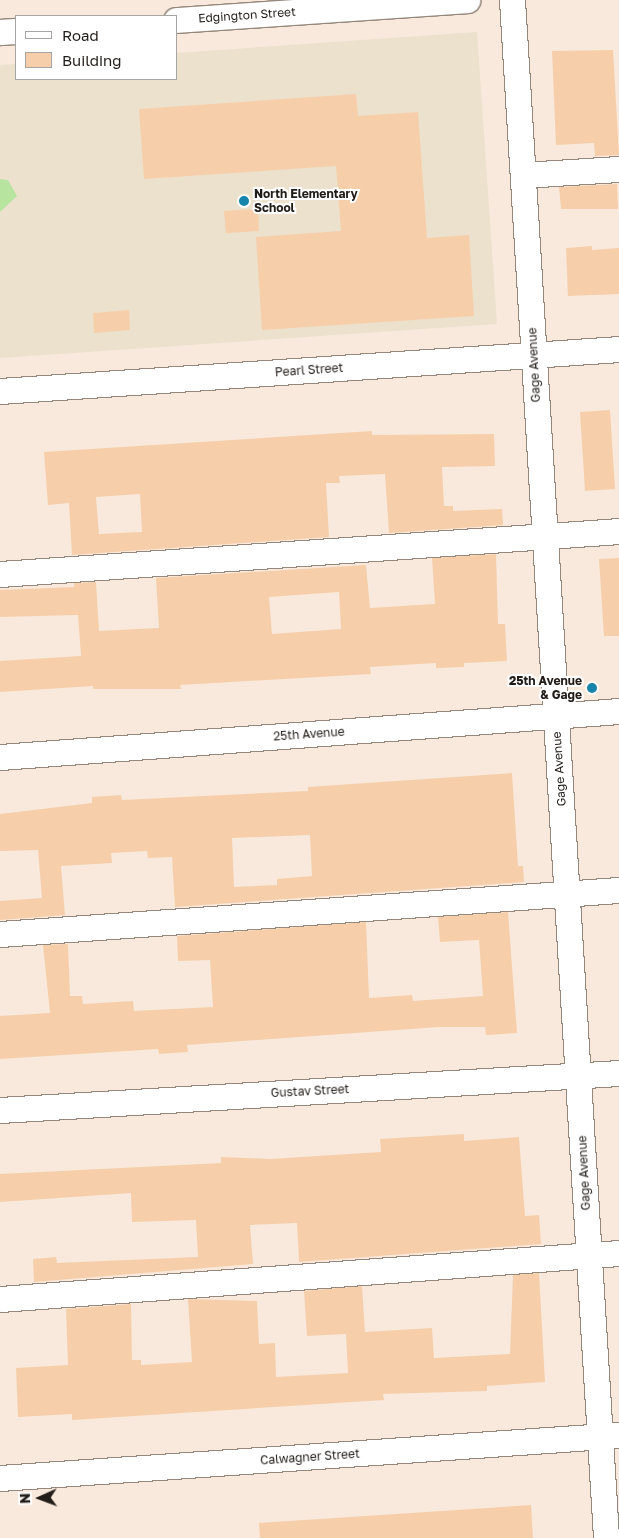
<!DOCTYPE html>
<html>
<head>
<meta charset="utf-8">
<style>
  body { margin:0 }
  #map { position:relative; width:619px; height:1538px; overflow:hidden; background:#f8e9dc; font-family:"Golos Text",sans-serif }
  div>[style] { position:absolute }
  .education>* { inset:0; background:#ece1cc }
  .green>* { inset:0; background:#b7e49e }
  .building>* { inset:0; background:#f6cfaa }
  .roads { filter:drop-shadow(1px 0 #94877b) drop-shadow(-1px 0 #94877b) drop-shadow(0 1px #94877b) drop-shadow(0 -1px #94877b) }
  .minor>* { height:25px; margin:-12.5px; padding:0 12.5px; transform-origin:12.5px; border-radius:12.5px; background:#fff }
  .dots>* { width:14px; height:14px; translate:-50% -50%; box-sizing:border-box; border:2px solid #fff; border-radius:50% }
  span { translate:-50% -50%; white-space:nowrap; text-align:center; line-height:1.15; -webkit-text-stroke:4px #fff; paint-order:stroke }
  .street-label { font-size:12px; color:#231d19 }
  .poi-label { font-size:12px; color:#231d19; font-weight:700 }
  .left { translate:0 -50%; text-align:left }
  .right { translate:-100% -50%; text-align:right }
  .legend { position:absolute; left:15px; top:15px; width:162px; height:65px; box-sizing:border-box; background:#fff; border:1px solid #a7a5a3; margin:0; padding:6px 9px; list-style:none; font-size:15px; color:#231d19 }
  .legend li { display:flex; align-items:center; gap:10px; height:25px }
  .legend b { width:25px; border:1px solid #a7a5a3 }
  .north { position:absolute; left:15px; top:1473px; width:50px; height:50px; -webkit-text-stroke:4px #fff; paint-order:stroke; rotate:268deg; font-size:14px; font-weight:700; line-height:20px; text-align:center; color:#231d19 }
  .north::after { content:''; display:block; margin:auto; width:18px; height:22px; background:#231d19; clip-path:polygon(50% 0,100% 100%,50% 72%,0 100%) }
</style>
</head>
<body>
<div id="map">
  <div class="education">
    <i style="clip-path:polygon(477px 32px,497px 324px,0 358px,0 65px,16px 64px,16px 79px,176px 79px,176px 53px)"></i>
  </div>
  <div class="green">
    <i style="clip-path:polygon(0 179px,8px 180px,17px 196px,0 212px)"></i>
  </div>
  <div class="building">
    <i style="clip-path:polygon(613px 50px,619px 155px,595px 156px,594px 143px,556px 145px,552px 51px)"></i>
    <i style="clip-path:polygon(356px 94px,358px 116px,418px 112px,427px 238px,469px 235px,474px 316px,262px 330px,256px 237px,341px 231px,336px 166px,144px 179px,139px 109px)"></i>
    <i style="clip-path:polygon(617px 184px,618px 209px,561px 209px,559px 187px)"></i>
    <i style="clip-path:polygon(258px 209px,259px 231px,226px 233px,224px 211px)"></i>
    <i style="clip-path:polygon(592px 246px,592px 250px,619px 248px,619px 294px,568px 296px,566px 248px)"></i>
    <i style="clip-path:polygon(129px 310px,130px 330px,94px 333px,93px 313px)"></i>
    <i style="clip-path:polygon(610px 410px,615px 489px,585px 491px,580px 412px)"></i>
    <i style="clip-path:polygon(evenodd,372px 431px,372px 435px,494px 434px,495px 466px,442px 467px,444px 506px,453px 506px,453px 511px,502px 509px,503px 525px,389px 533px,385px 474px,339px 476px,340px 483px,326px 483px,329px 537px,72px 555px,69px 503px,48px 505px,44px 452px,372px 431px,140px 494px,142px 532px,99px 534px,96px 497px,140px 494px)"></i>
    <i style="clip-path:polygon(evenodd,496px 554px,498px 624px,505px 624px,507px 661px,464px 663px,464px 667px,436px 668px,436px 663px,370px 667px,371px 674px,180px 685px,181px 689px,93px 689px,93px 686px,0 692px,0 661px,81px 656px,78px 615px,0 617px,0 590px,74px 587px,74px 583px,96px 582px,99px 631px,159px 628px,156px 578px,366px 565px,370px 608px,435px 604px,432px 558px,496px 554px,339px 592px,341px 629px,272px 634px,269px 597px,339px 592px)"></i>
    <i style="clip-path:polygon(619px 558px,619px 636px,604px 636px,599px 559px)"></i>
    <i style="clip-path:polygon(evenodd,512px 773px,518px 866px,523px 866px,524px 882px,175px 907px,172px 857px,148px 858px,147px 851px,111px 853px,112px 863px,61px 866px,65px 915px,0 920px,0 901px,42px 898px,38px 850px,0 851px,0 814px,92px 803px,92px 797px,121px 795px,122px 800px,308px 791px,308px 787px,512px 773px,310px 835px,312px 876px,277px 879px,277px 885px,234px 887px,232px 838px,310px 835px)"></i>
    <i style="clip-path:polygon(508px 912px,517px 1033px,486px 1035px,485px 1027px,439px 1027px,187px 1045px,188px 1052px,159px 1054px,158px 1049px,0 1059px,0 1016px,50px 1013px,43px 945px,68px 944px,70px 996px,82px 996px,83px 1004px,133px 1001px,134px 1011px,213px 1007px,210px 960px,178px 961px,177px 936px,366px 922px,369px 998px,412px 995px,413px 1001px,483px 996px,479px 940px,440px 942px,438px 917px)"></i>
    <i style="clip-path:polygon(464px 1134px,464px 1141px,519px 1137px,525px 1216px,539px 1215px,541px 1244px,299px 1262px,297px 1223px,250px 1225px,253px 1264px,34px 1282px,33px 1259px,56px 1257px,57px 1263px,198px 1257px,196px 1220px,132px 1222px,131px 1193px,0 1202px,0 1174px,221px 1163px,221px 1157px,270px 1159px,381px 1152px,380px 1139px)"></i>
    <i style="clip-path:polygon(539px 1273px,545px 1382px,487px 1386px,487px 1391px,383px 1394px,384px 1400px,72px 1420px,72px 1414px,18px 1417px,16px 1368px,68px 1365px,66px 1309px,131px 1304px,132px 1360px,141px 1360px,141px 1365px,192px 1362px,188px 1299px,257px 1301px,259px 1344px,275px 1343px,276px 1377px,348px 1373px,346px 1334px,307px 1336px,304px 1291px,362px 1286px,365px 1332px,432px 1328px,434px 1358px,510px 1354px,513px 1275px)"></i>
    <i style="clip-path:polygon(531px 1505px,533px 1538px,260px 1538px,259px 1523px)"></i>
  </div>
  <div class="roads">
    <div class="minor">
      <i style="left:512px;top:0;width:1541px;rotate:86.5deg"></i>
      <i style="left:176px;top:20px;width:292px;rotate:-3.9deg"></i>
      <i style="left:0;top:32px;width:16px;rotate:-4deg"></i>
      <i style="left:523px;top:175px;width:96px;rotate:-3.6deg"></i>
      <i style="left:0;top:391px;width:620px;rotate:-3.88deg"></i>
      <i style="left:0;top:574px;width:620px;rotate:-3.97deg"></i>
      <i style="left:0;top:757px;width:621px;rotate:-4.25deg"></i>
      <i style="left:0;top:934px;width:621px;rotate:-4.07deg"></i>
      <i style="left:0;top:1110px;width:620px;rotate:-3.42deg"></i>
      <i style="left:0;top:1299px;width:621px;rotate:-4.25deg"></i>
      <i style="left:0;top:1478px;width:620px;rotate:-3.97deg"></i>
    </div>
  </div>
  <div class="dots">
    <i style="left:244px;top:201px;background:#1684ab"></i>
    <i style="left:592px;top:688px;background:#1684ab"></i>
  </div>
  <div class="street-label">
    <span style="left:247px;top:15px;rotate:-4deg">Edgington Street</span>
    <span style="left:534px;top:365px;rotate:-93deg">Gage Avenue</span>
    <span style="left:309px;top:370px;rotate:-4deg">Pearl Street</span>
    <span style="left:309px;top:734px;rotate:-4deg">25th Avenue</span>
    <span style="left:559px;top:769px;rotate:-94deg">Gage Avenue</span>
    <span style="left:310px;top:1091px;rotate:-3deg">Gustav Street</span>
    <span style="left:584px;top:1173px;rotate:-93deg">Gage Avenue</span>
    <span style="left:310px;top:1457px;rotate:-4deg">Calwagner Street</span>
  </div>
  <div class="poi-label">
    <span class="left" style="left:254px;top:201px">North Elementary<br>School</span>
    <span class="right" style="left:582px;top:688px">25th Avenue<br>&amp; Gage</span>
  </div>
  <ul class="legend">
  <li><b style="height:6px;background:#fff"></b>Road</li>
  <li><b style="height:14px;background:#f6cfaa"></b>Building</li>
  </ul>
  <div class="north">N</div>
</div>
</body>
</html>
